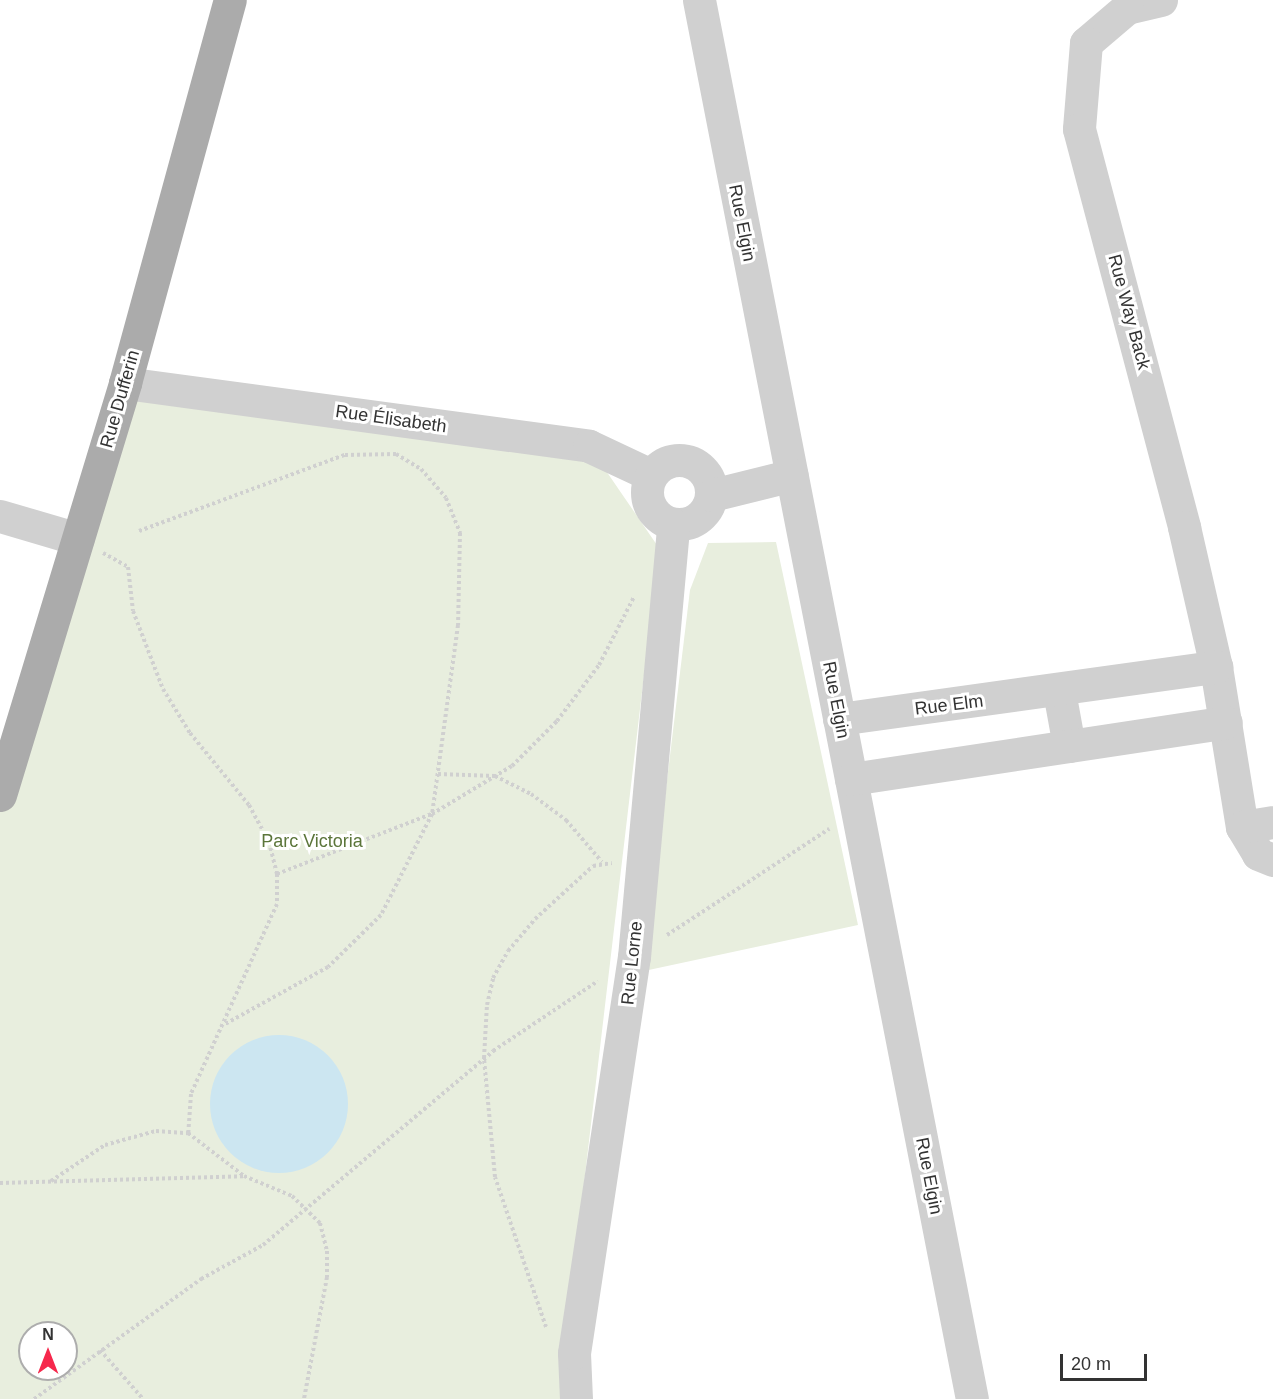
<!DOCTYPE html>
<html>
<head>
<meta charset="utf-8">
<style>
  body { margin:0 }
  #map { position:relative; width:1273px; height:1399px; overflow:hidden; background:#fff; font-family:Helvetica,sans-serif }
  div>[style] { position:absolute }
  .green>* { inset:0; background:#e8eede }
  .water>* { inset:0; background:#cce6f1 }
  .round { border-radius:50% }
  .path>* { height:4px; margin-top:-2px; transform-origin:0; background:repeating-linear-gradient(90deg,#d0d0d0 0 3px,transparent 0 6px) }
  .minor>* { height:33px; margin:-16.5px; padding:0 16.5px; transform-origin:16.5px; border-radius:16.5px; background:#d0d0d0 }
  .minor>.ring { margin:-16.5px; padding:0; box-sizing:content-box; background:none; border:33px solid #d0d0d0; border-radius:50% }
  .major>* { height:33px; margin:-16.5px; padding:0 16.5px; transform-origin:16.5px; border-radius:16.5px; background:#ababab }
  span { translate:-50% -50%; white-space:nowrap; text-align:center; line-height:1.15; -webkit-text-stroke:6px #fff; paint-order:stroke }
  .street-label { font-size:18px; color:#333 }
  .park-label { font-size:18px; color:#5b753a }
  .north { position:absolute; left:18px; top:1321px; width:60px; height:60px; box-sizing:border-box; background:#fff; border:2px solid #adadad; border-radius:50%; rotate:0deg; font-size:16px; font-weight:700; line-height:24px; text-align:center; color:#333 }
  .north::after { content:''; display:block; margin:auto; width:21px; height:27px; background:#f6284c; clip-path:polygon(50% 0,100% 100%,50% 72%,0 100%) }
  .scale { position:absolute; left:1060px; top:1354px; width:87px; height:27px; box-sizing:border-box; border:3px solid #333; border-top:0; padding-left:8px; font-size:18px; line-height:21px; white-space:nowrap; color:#333; -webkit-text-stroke:4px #fff; paint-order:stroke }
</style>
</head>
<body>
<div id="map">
  <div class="green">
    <i style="clip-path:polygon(evenodd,125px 383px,589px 446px,659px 548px,564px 1353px,565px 1399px,0 1399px,0 795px,125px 383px,30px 1333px,66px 1333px,66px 1369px,30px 1369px,30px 1333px)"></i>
    <i style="clip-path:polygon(776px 542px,858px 925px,644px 971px,690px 590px,708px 543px)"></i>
  </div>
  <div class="water">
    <i class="round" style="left:210px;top:1035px;width:138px;height:138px"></i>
  </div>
  <div class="path">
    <i style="left:139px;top:531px;width:220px;rotate:-20.3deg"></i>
    <i style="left:345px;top:455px;width:51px;rotate:-1.1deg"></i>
    <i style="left:396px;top:454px;width:29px;rotate:31deg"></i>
    <i style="left:421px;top:469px;width:38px;rotate:49deg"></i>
    <i style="left:446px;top:498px;width:38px;rotate:68deg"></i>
    <i style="left:460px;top:533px;width:92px;rotate:91.2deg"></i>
    <i style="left:458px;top:625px;width:191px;rotate:97.8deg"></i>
    <i style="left:432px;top:814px;width:113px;rotate:116.8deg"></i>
    <i style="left:381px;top:915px;width:74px;rotate:135.5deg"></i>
    <i style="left:328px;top:967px;width:118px;rotate:151deg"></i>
    <i style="left:103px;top:553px;width:29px;rotate:29deg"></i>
    <i style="left:128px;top:567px;width:44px;rotate:83.5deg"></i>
    <i style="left:133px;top:611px;width:84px;rotate:69deg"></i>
    <i style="left:163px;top:689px;width:52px;rotate:58.5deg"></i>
    <i style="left:190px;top:733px;width:93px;rotate:50.7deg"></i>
    <i style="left:249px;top:805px;width:42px;rotate:61.6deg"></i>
    <i style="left:269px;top:842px;width:33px;rotate:76deg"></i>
    <i style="left:277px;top:874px;width:30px;rotate:90deg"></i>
    <i style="left:277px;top:904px;width:209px;rotate:114.4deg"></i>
    <i style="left:191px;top:1094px;width:39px;rotate:94deg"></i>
    <i style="left:438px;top:774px;width:57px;rotate:2deg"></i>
    <i style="left:495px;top:776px;width:40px;rotate:26.6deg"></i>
    <i style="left:531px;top:794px;width:44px;rotate:36.6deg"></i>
    <i style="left:566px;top:820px;width:55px;rotate:49.4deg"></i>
    <i style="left:277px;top:874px;width:166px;rotate:-21.2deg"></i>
    <i style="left:432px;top:814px;width:93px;rotate:-31deg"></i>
    <i style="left:512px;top:766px;width:64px;rotate:-45deg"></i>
    <i style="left:557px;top:721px;width:70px;rotate:-53.1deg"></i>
    <i style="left:599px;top:665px;width:76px;rotate:-62.8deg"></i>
    <i style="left:667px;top:935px;width:194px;rotate:-33.2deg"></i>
    <i style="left:51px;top:1181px;width:65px;rotate:-33.7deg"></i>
    <i style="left:105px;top:1145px;width:53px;rotate:-15.4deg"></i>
    <i style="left:156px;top:1131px;width:32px;rotate:4deg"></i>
    <i style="left:188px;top:1133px;width:71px;rotate:37.5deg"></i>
    <i style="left:0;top:1183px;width:244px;rotate:-1.6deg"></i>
    <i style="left:244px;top:1176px;width:52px;rotate:22.6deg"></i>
    <i style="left:292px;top:1196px;width:39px;rotate:44deg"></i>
    <i style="left:320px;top:1223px;width:29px;rotate:76deg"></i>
    <i style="left:327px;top:1251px;width:26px;rotate:90deg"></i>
    <i style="left:327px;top:1277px;width:124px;rotate:100.7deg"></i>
    <i style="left:546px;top:1327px;width:158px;rotate:-108.8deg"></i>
    <i style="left:495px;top:1177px;width:120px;rotate:-95.3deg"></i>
    <i style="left:484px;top:1058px;width:53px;rotate:-86.8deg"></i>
    <i style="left:487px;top:1005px;width:28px;rotate:-77deg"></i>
    <i style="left:493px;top:978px;width:31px;rotate:-61deg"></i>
    <i style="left:508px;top:951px;width:42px;rotate:-49.8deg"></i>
    <i style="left:535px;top:919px;width:79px;rotate:-42.4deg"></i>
    <i style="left:593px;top:866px;width:19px;rotate:-9deg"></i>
    <i style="left:100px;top:1350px;width:65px;rotate:48.7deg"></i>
    <i style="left:34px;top:1399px;width:206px;rotate:-35.7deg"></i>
    <i style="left:201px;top:1279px;width:71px;rotate:-28.7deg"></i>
    <i style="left:263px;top:1245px;width:301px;rotate:-40.1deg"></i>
    <i style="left:493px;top:1051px;width:126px;rotate:-33.7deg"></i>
  </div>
  <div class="minor">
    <i style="left:699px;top:0;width:1425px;rotate:78.96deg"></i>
    <i style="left:1161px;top:0;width:35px;rotate:167deg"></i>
    <i style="left:1127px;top:8px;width:54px;rotate:139.5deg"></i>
    <i style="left:1086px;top:43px;width:86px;rotate:94.7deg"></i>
    <i style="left:1079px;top:129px;width:412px;rotate:75.2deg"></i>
    <i style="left:1184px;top:527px;width:144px;rotate:77.1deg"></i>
    <i style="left:1216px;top:667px;width:162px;rotate:80.8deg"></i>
    <i style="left:1242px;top:827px;width:31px;rotate:59deg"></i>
    <i style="left:1258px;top:854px;width:16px;rotate:22deg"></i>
    <i style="left:125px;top:383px;width:468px;rotate:7.7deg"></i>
    <i style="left:589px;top:446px;width:68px;rotate:25.1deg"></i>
    <i class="ring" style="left:647px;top:460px;width:31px;height:31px"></i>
    <i style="left:712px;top:495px;width:82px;rotate:-14deg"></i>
    <i style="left:0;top:516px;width:81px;rotate:16.4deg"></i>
    <i style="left:1059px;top:691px;width:56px;rotate:79.7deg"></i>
    <i style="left:839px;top:719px;width:381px;rotate:-7.9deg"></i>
    <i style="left:851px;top:779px;width:379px;rotate:-8.6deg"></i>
    <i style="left:1242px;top:827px;width:31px;rotate:-9deg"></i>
    <i style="left:576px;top:1399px;width:46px;rotate:-92.5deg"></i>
    <i style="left:574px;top:1353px;width:401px;rotate:-81.4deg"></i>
    <i style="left:634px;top:957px;width:434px;rotate:-84.8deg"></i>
  </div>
  <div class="major">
    <i style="left:0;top:795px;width:431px;rotate:-73.1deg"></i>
    <i style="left:125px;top:383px;width:397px;rotate:-74.7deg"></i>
  </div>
  <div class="street-label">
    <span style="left:742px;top:223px;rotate:79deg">Rue Elgin</span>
    <span style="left:1129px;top:312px;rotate:75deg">Rue Way Back</span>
    <span style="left:120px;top:399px;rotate:-74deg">Rue Dufferin</span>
    <span style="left:391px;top:419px;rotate:8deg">Rue Élisabeth</span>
    <span style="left:836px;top:700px;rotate:79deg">Rue Elgin</span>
    <span style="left:949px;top:705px;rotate:-7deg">Rue Elm</span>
    <span style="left:632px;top:963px;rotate:-84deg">Rue Lorne</span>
    <span style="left:929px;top:1176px;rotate:79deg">Rue Elgin</span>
  </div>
  <div class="park-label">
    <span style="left:312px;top:841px">Parc Victoria</span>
  </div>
  <div class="north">N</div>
  <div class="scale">20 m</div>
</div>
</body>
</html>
